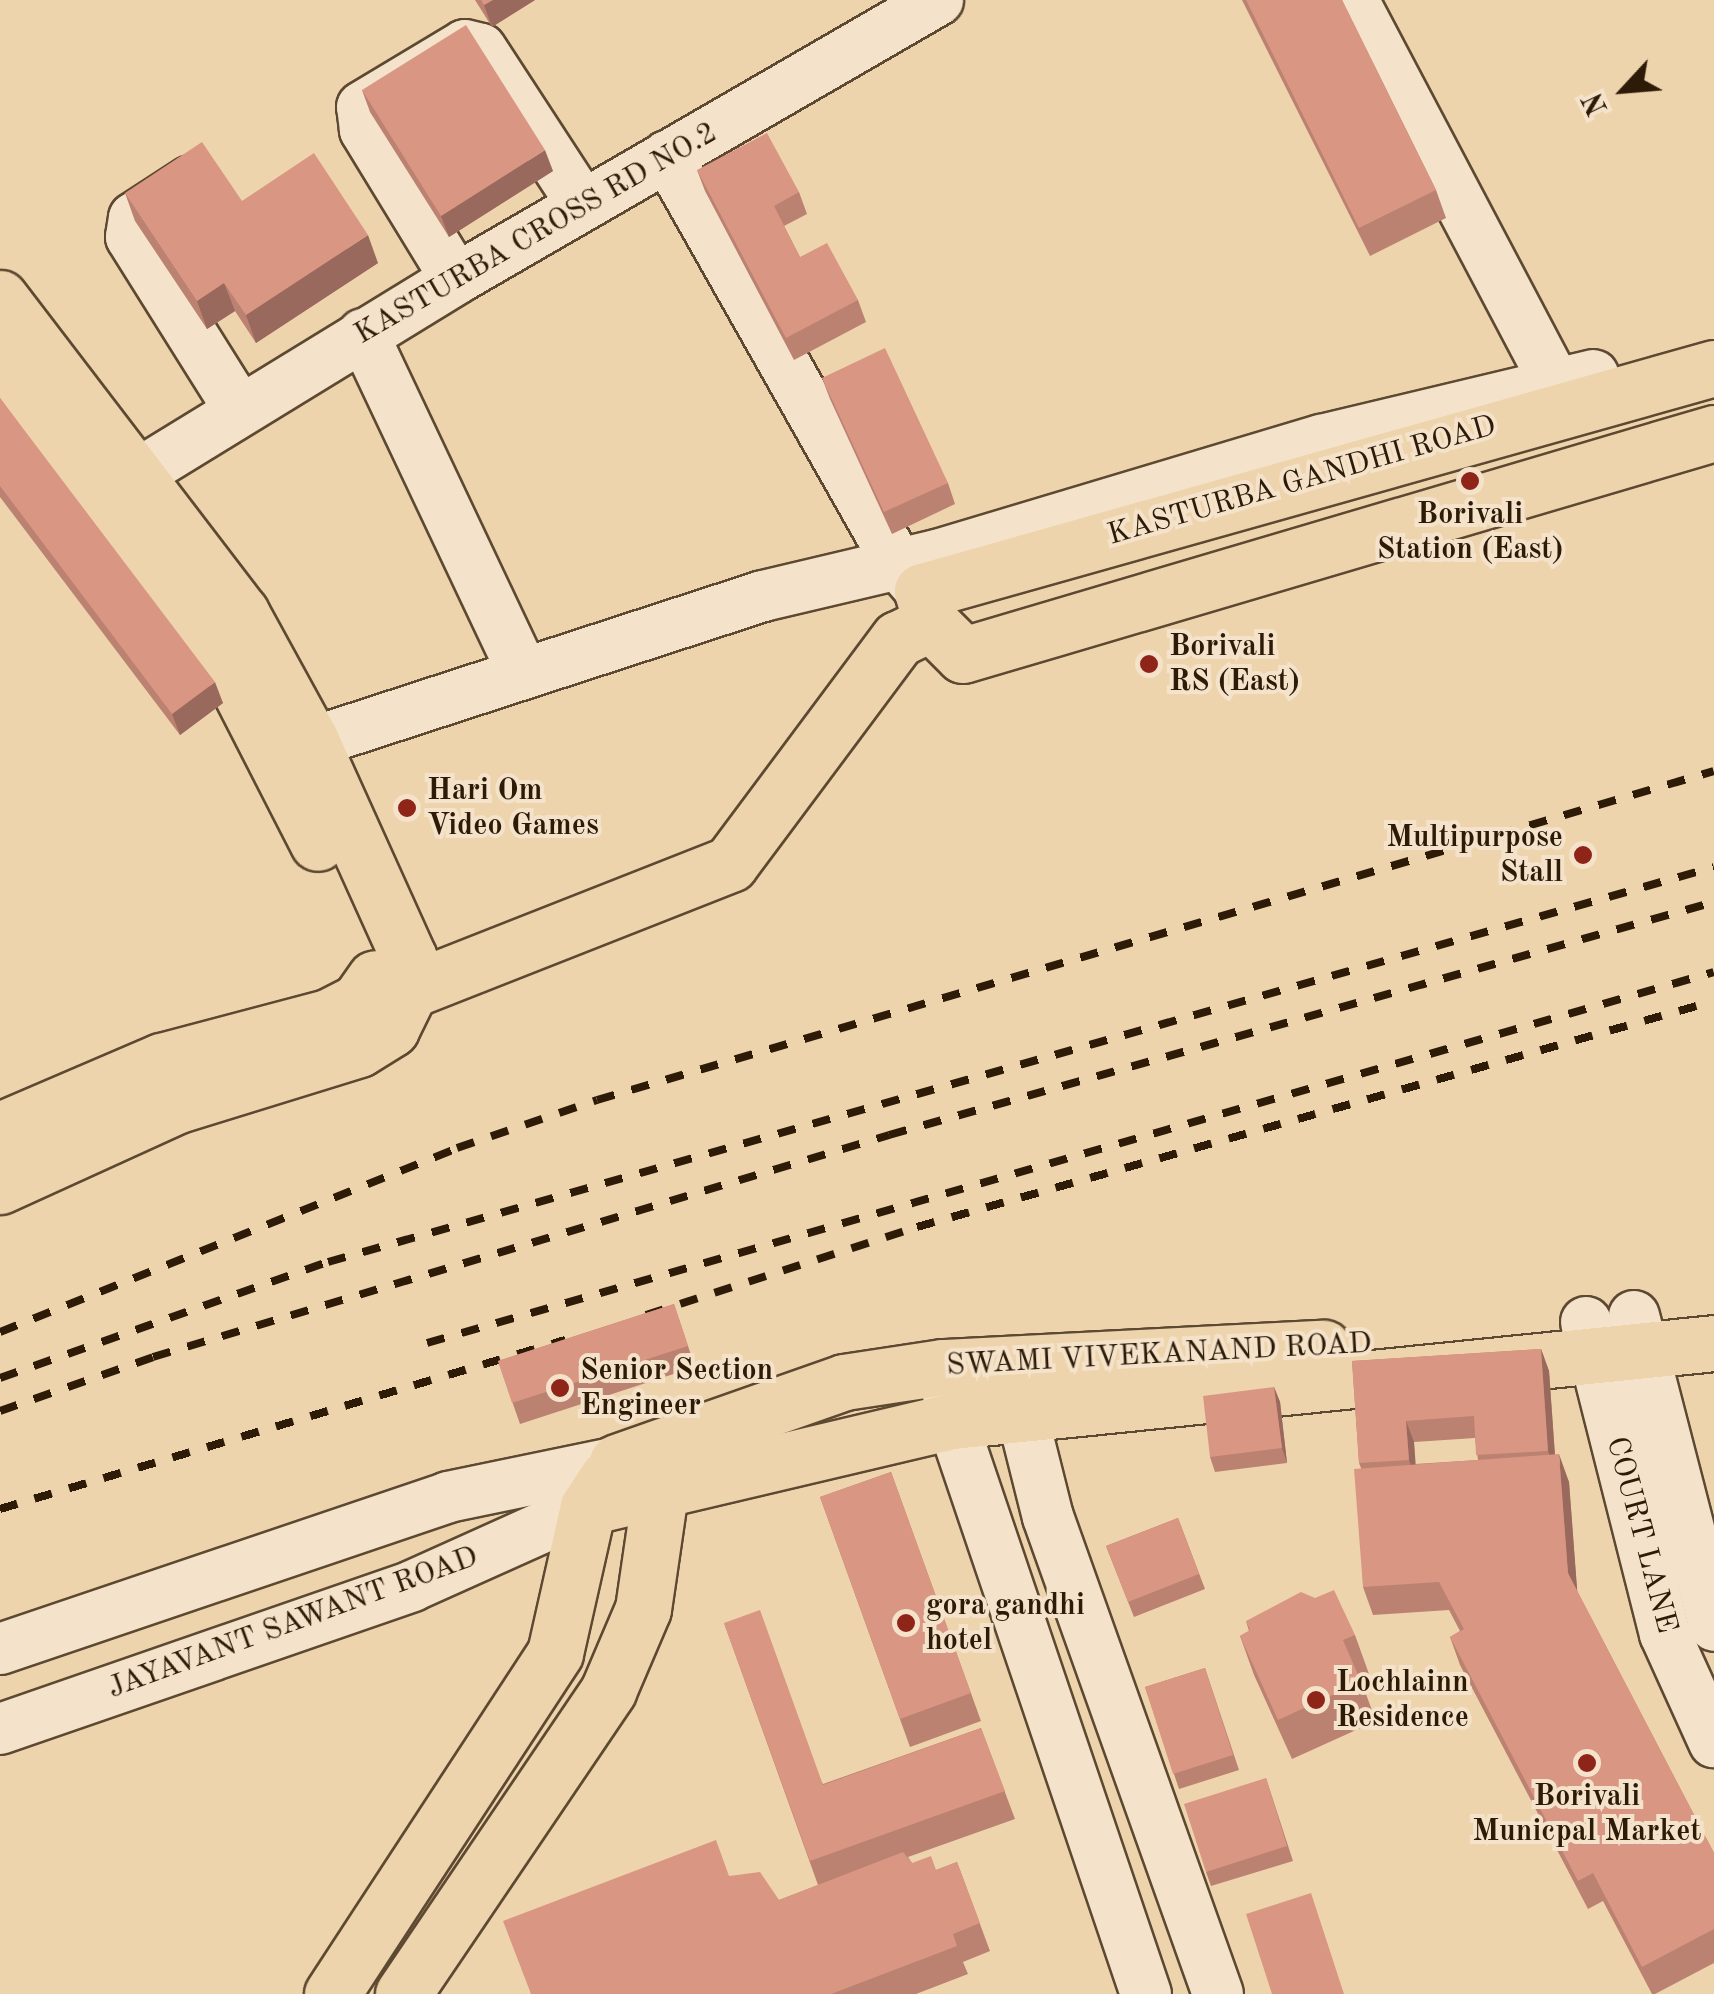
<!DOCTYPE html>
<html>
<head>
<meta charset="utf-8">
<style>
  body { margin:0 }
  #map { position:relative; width:1714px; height:1994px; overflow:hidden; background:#eed4ad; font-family:"Old Standard TT",serif }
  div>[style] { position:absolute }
  .roads { filter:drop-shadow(2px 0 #5d4931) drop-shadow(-2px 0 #5d4931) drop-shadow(0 2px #5d4931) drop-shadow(0 -2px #5d4931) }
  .minor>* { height:50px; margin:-25px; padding:0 25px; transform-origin:25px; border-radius:25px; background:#f4e3ca }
  .major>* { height:55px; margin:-27.5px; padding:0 27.5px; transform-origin:27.5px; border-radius:27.5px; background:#eed4ad }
  .rail>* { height:8px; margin-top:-4px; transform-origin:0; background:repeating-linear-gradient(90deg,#2d1b08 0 18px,transparent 0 36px) }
  .wall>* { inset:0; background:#bb8171 }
  .shaded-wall>* { inset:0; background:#98695c }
  .building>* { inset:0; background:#d99683 }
  .dots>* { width:28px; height:28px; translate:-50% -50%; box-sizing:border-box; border:5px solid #f4e3ca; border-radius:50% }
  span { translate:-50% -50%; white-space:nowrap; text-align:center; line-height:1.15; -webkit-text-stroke:8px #f4e3ca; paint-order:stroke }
  .street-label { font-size:30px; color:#2d1b08 }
  .poi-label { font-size:30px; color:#2d1b08; font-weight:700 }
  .left { translate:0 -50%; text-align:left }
  .right { translate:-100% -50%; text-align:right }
  .north { position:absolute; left:1574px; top:40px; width:100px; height:100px; -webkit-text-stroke:8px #f4e3ca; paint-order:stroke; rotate:244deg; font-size:28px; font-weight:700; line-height:40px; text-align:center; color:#2d1b08 }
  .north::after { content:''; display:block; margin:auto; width:35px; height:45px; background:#2d1b08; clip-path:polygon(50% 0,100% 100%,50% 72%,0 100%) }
</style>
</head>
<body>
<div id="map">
  <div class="roads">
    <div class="minor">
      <i style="left:1353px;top:0;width:435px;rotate:62.2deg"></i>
      <i style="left:667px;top:156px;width:469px;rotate:60.5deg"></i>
      <i style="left:898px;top:564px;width:32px;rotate:49deg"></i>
      <i style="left:191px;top:181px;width:68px;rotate:147deg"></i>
      <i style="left:134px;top:218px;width:19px;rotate:99deg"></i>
      <i style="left:131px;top:237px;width:203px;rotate:57.9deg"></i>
      <i style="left:456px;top:279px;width:175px;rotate:-121.4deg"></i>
      <i style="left:365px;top:130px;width:23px;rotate:-97deg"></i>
      <i style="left:362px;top:107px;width:120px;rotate:-31deg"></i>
      <i style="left:465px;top:45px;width:16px;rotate:14deg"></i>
      <i style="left:481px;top:49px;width:185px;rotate:56.9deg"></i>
      <i style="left:363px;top:334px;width:374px;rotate:64.7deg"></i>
      <i style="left:102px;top:496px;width:415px;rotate:-31.5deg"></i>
      <i style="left:456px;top:279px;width:557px;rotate:-30.06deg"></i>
      <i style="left:274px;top:755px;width:514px;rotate:-18.01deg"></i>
      <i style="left:763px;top:596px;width:179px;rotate:-13.3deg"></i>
      <i style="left:937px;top:555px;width:401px;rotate:-16.7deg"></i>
      <i style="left:1321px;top:440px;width:280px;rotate:-13.4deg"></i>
      <i style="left:1634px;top:1316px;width:320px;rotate:75.5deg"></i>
      <i style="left:1586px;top:1322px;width:322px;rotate:75.8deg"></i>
      <i style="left:1665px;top:1634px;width:119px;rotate:65.6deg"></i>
      <i style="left:1013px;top:1378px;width:143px;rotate:75.9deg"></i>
      <i style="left:1048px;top:1517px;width:506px;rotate:70.38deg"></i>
      <i style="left:946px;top:1381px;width:40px;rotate:81.5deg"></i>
      <i style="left:952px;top:1421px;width:605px;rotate:71.3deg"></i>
      <i style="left:0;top:1649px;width:473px;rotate:-18.7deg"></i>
      <i style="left:448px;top:1497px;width:173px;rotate:-11.7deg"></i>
      <i style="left:0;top:1729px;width:436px;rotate:-19.1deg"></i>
      <i style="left:412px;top:1586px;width:193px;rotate:-24.2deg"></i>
    </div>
    <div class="major">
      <i style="left:0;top:298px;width:397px;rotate:52.6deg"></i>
      <i style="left:241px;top:613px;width:144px;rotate:61.3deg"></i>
      <i style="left:310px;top:739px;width:240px;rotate:65.7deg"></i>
      <i style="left:409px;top:958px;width:32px;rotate:88deg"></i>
      <i style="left:0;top:362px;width:357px;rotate:52.6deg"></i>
      <i style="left:217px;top:646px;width:221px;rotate:62.9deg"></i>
      <i style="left:1714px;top:368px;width:823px;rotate:164.27deg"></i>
      <i style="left:922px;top:591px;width:33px;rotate:74deg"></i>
      <i style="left:931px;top:623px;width:45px;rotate:45deg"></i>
      <i style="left:963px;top:655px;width:783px;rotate:-16.47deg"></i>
      <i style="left:0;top:1130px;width:175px;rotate:-23.2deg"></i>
      <i style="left:161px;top:1061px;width:173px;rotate:-14.8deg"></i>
      <i style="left:328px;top:1017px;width:34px;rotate:-27deg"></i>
      <i style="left:358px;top:1002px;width:29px;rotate:-55deg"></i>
      <i style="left:0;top:1186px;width:196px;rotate:-24.5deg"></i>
      <i style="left:178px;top:1105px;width:189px;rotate:-17.2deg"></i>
      <i style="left:359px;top:1049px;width:38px;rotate:-32deg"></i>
      <i style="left:391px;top:1029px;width:43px;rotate:-64deg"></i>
      <i style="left:410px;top:990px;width:344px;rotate:-21.5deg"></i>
      <i style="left:730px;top:864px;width:281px;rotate:-53.3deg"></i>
      <i style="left:898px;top:639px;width:37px;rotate:-26deg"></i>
      <i style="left:617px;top:1462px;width:241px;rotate:-19.4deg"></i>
      <i style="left:844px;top:1382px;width:100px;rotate:-8.6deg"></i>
      <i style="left:943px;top:1367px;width:381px;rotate:-2.9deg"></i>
      <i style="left:588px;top:1507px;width:374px;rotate:-13.3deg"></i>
      <i style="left:952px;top:1421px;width:766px;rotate:-5.84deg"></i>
      <i style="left:332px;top:1994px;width:407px;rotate:-56.8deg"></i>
      <i style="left:555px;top:1653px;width:150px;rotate:-77.3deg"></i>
      <i style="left:588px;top:1507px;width:35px;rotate:-57deg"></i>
      <i style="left:403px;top:1994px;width:366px;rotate:-55.9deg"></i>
      <i style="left:608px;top:1691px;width:89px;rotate:-66.9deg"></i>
      <i style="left:643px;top:1609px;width:125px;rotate:-81.7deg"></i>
    </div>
  </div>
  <div class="rail">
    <i style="left:646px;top:1315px;width:285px;rotate:-18deg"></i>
    <i style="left:917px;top:1227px;width:828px;rotate:-15.83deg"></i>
    <i style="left:0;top:1332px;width:493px;rotate:-21.9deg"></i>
    <i style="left:457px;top:1148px;width:148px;rotate:-18.9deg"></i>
    <i style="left:597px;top:1100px;width:1164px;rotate:-16.41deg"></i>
    <i style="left:427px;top:1343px;width:1339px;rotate:-16.08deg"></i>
    <i style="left:0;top:1378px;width:348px;rotate:-19.5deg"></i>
    <i style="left:328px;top:1262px;width:1441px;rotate:-15.91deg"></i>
    <i style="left:0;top:1411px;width:162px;rotate:-19.4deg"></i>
    <i style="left:153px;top:1357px;width:769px;rotate:-16.78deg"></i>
    <i style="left:889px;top:1135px;width:857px;rotate:-15.77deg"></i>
    <i style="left:0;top:1509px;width:590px;rotate:-16.65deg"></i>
  </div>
  <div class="wall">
    <i style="clip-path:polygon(475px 0,535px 0,492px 27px)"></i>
    <i style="clip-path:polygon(1242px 0,1342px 0,1436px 190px,1446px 218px,1370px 256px)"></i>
    <i style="clip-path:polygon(362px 90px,553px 171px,449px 237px,370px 112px)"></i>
    <i style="clip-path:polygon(697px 170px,799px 192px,807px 214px,784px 226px,800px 257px,858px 300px,866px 322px,794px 360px,705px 191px)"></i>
    <i style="clip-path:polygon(125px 193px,242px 201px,378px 263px,256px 343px,235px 311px,207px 329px,135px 221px)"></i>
    <i style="clip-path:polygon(822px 378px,948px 483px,955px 504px,892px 534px,830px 399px)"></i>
    <i style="clip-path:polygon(0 398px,223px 703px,180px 735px,0 497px)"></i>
    <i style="clip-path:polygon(674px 1304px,695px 1367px,520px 1424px,498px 1361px)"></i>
    <i style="clip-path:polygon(evenodd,1541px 1349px,1549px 1371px,1555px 1454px,1569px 1482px,1577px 1591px,1714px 1853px,1714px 1963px,1655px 1994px,1652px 1994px,1603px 1901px,1588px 1909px,1460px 1665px,1450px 1637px,1460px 1631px,1449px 1610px,1373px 1615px,1363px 1587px,1361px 1468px,1359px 1463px,1352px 1361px,1541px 1349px,1475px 1438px,1478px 1460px,1415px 1464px,1414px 1442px,1475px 1438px)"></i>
    <i style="clip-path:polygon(1274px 1387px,1280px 1402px,1287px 1463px,1215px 1472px,1210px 1457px)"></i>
    <i style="clip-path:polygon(891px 1472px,981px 1721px,910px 1747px,820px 1497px)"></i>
    <i style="clip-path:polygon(1178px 1518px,1205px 1589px,1134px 1617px,1106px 1546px)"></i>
    <i style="clip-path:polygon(1246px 1621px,1355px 1635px,1369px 1674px,1360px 1678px,1376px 1721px,1292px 1759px,1254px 1675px,1240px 1636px,1249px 1631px)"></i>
    <i style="clip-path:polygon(724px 1623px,823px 1784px,981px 1728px,1015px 1819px,908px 1857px,912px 1863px,936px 1870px,957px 1862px,990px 1951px,963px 1962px,968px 1974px,916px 1994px,530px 1994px,729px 1876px,779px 1900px,818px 1885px)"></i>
    <i style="clip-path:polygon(1205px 1668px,1239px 1770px,1179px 1789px,1145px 1687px)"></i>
    <i style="clip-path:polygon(1266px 1778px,1293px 1861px,1211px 1886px,1206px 1872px)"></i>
  </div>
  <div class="shaded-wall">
    <i style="clip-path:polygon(493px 0,535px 0,492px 27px,484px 5px)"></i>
    <i style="clip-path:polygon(545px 150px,553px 171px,449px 237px,441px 216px)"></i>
    <i style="clip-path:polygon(368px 235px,378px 263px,256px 343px,246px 315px)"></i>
    <i style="clip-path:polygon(224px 283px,235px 311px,207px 329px,197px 301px)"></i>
    <i style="clip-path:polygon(215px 682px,223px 703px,180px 735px,172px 714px)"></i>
    <i style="clip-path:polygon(1541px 1349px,1549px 1371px,1556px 1472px,1548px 1451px)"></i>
    <i style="clip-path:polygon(1274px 1387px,1280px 1402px,1287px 1463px,1282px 1448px)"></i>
    <i style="clip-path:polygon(1406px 1421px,1414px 1442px,1417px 1482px,1409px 1460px)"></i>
    <i style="clip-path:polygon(1559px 1454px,1569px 1482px,1578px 1601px,1568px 1573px)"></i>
  </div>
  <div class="building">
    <i style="clip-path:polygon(481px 0,493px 0,484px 5px)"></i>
    <i style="clip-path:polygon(1246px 0,1342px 0,1436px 190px,1359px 228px)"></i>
    <i style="clip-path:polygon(466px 25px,545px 150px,441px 216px,362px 90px)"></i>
    <i style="clip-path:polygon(767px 133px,799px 192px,774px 206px,800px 257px,827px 243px,858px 300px,786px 338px,697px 170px)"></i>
    <i style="clip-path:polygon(202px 142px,242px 201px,314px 153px,368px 235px,246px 315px,224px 283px,197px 301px,125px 193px)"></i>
    <i style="clip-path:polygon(885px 348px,948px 483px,884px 512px,822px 378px)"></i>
    <i style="clip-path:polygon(0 398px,215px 682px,172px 714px,0 486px)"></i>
    <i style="clip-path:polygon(674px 1304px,688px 1346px,512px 1403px,498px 1361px)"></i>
    <i style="clip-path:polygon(1541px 1349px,1548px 1451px,1476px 1455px,1474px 1416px,1406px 1421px,1409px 1460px,1359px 1463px,1352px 1361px)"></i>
    <i style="clip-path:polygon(1274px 1387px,1282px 1448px,1210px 1457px,1203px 1396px)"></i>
    <i style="clip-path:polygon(1559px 1454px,1568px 1573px,1714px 1853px,1714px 1929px,1642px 1967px,1593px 1873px,1578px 1881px,1450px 1637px,1464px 1629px,1439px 1582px,1363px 1587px,1354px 1469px)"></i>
    <i style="clip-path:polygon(891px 1472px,971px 1693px,900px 1719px,820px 1497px)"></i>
    <i style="clip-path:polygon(1178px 1518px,1199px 1574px,1128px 1602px,1106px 1546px)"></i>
    <i style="clip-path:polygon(1334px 1590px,1355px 1635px,1343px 1640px,1361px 1682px,1278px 1720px,1240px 1636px,1250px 1630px,1246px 1621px,1301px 1592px,1315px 1598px)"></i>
    <i style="clip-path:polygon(760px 1610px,823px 1785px,981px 1728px,1005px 1791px,810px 1861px,724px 1623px)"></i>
    <i style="clip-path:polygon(1205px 1668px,1233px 1755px,1173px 1774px,1145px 1687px)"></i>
    <i style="clip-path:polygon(1266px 1778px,1287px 1846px,1206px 1872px,1184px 1804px)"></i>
    <i style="clip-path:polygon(716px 1840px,729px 1876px,760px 1872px,779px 1900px,903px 1852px,912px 1863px,931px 1856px,936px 1870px,957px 1862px,980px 1923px,953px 1934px,957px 1946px,831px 1994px,531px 1994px,503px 1921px)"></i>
    <i style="clip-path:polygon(1311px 1893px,1344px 1994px,1272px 1994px,1246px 1914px)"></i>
  </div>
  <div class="dots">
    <i style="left:1470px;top:481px;background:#8f2418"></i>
    <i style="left:1149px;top:664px;background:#8f2418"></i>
    <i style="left:407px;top:808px;background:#8f2418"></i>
    <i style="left:1583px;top:855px;background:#8f2418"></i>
    <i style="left:560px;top:1388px;background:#8f2418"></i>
    <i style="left:906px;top:1623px;background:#8f2418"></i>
    <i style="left:1316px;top:1700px;background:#8f2418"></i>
    <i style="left:1587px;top:1763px;background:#8f2418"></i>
  </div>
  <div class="street-label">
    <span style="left:536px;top:234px;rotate:-30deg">KASTURBA CROSS RD NO.2</span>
    <span style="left:1302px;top:481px;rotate:-16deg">KASTURBA GANDHI ROAD</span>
    <span style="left:1159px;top:1355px;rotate:-3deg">SWAMI VIVEKANAND ROAD</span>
    <span style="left:1641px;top:1535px;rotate:75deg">COURT LANE</span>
    <span style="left:293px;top:1623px;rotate:-20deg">JAYAVANT SAWANT ROAD</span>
  </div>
  <div class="poi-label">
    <span style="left:1470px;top:532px">Borivali<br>Station (East)</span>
    <span class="left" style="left:1169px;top:664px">Borivali<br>RS (East)</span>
    <span class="left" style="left:427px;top:808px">Hari Om<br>Video Games</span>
    <span class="right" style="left:1563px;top:855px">Multipurpose<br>Stall</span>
    <span class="left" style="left:580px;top:1388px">Senior Section<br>Engineer</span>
    <span class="left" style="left:926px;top:1623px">gora gandhi<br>hotel</span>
    <span class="left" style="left:1336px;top:1700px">Lochlainn<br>Residence</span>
    <span style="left:1587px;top:1814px">Borivali<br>Municpal Market</span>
  </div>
  <div class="north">N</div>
</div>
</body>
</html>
